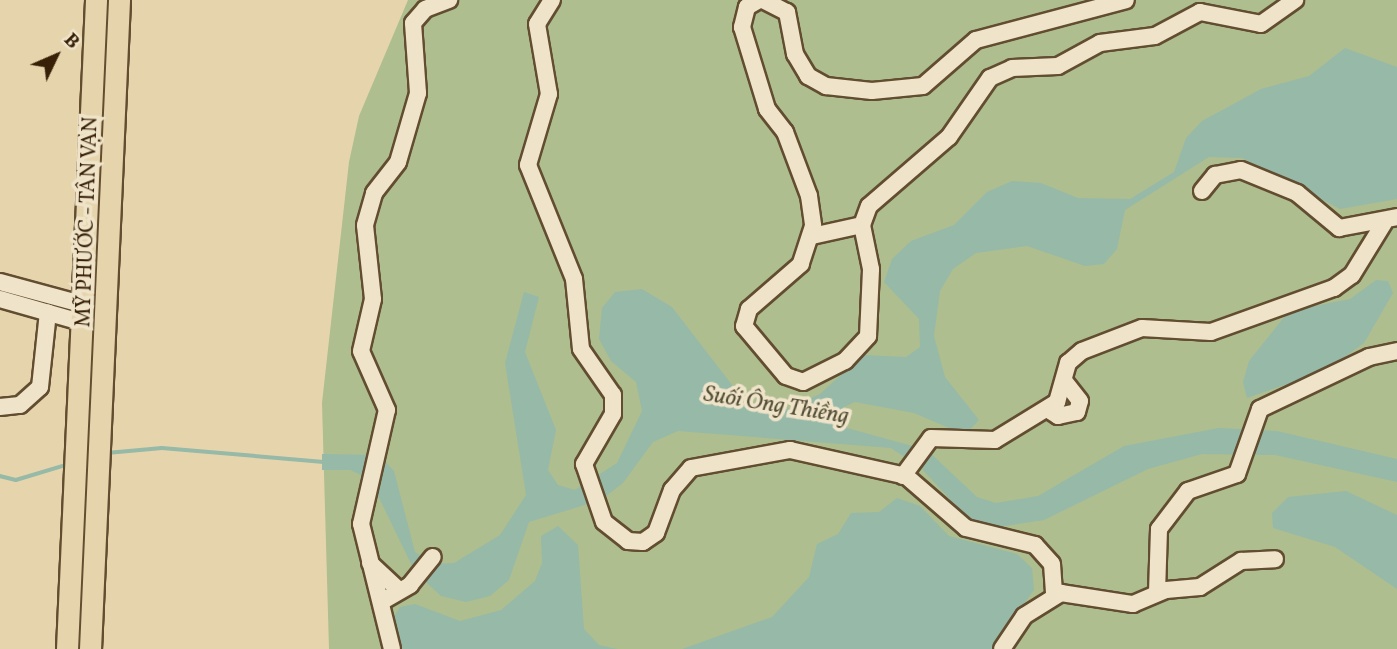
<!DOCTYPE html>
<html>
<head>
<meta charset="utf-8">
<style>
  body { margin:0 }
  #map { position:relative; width:1397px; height:649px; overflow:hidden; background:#e6d5ac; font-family:Vollkorn,serif }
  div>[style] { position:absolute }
  .green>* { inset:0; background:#aebe8f }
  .water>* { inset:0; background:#96b9a8 }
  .stream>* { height:3.5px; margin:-1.75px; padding:0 1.75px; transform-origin:1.75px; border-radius:1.75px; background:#96b9a8 }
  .roads { filter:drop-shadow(2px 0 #634d30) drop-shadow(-2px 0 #634d30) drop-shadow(0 2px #634d30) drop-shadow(0 -2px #634d30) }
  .minor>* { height:16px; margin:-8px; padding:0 8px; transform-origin:8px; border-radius:8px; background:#efe4c9 }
  .major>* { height:21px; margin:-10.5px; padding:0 10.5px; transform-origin:10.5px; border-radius:10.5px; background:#e6d5ac }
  span { translate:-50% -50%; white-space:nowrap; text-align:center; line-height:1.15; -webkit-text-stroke:7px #efe4c9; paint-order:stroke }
  .street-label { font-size:21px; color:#372007 }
  .water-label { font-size:23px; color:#544e37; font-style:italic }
  .north { position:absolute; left:21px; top:21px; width:70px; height:70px; -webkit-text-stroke:5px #efe4c9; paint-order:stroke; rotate:46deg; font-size:19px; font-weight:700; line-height:28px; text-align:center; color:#372007 }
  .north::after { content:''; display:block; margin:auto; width:24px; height:32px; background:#372007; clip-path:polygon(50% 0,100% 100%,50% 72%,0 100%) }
</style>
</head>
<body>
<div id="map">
  <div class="green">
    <i style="clip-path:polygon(408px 0,1397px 0,1397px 649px,329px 649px,322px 403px,349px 162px,359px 116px)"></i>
  </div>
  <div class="water">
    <i style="clip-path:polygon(1345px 48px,1397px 67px,1397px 199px,1340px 209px,1242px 158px,1209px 157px,1125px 210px,1117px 249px,1104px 264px,1085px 266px,1027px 246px,976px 253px,953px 269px,940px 291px,934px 336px,945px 377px,979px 420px,965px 435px,914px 413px,855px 402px,844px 407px,840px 418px,847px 428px,927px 450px,977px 497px,996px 503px,1038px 496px,1124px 446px,1219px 428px,1277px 431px,1397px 459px,1397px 482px,1275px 455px,1202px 454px,1148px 469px,1044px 520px,991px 528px,972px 523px,921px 468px,891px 448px,678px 431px,653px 442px,623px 483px,601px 500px,529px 522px,509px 580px,490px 596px,466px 602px,441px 596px,415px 572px,370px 479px,350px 470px,322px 470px,322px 454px,379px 455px,394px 471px,415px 552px,434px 564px,454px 563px,500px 535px,526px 495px,505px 363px,524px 292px,539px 297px,525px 352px,556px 430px,548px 470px,558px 485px,575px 490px,617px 463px,642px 411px,636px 382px,611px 361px,599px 339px,602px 308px,615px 292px,642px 289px,672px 307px,749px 407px,787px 409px,820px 394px,863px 355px,906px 357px,920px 347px,919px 319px,884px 282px,892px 259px,911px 241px,954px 225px,987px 192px,1012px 181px,1041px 183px,1078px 198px,1130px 199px,1174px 172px,1186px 138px,1202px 121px,1261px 89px,1309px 76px)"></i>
    <i style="clip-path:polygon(1376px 280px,1388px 281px,1393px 293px,1364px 343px,1327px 370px,1247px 398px,1243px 382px,1249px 361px,1289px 311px,1350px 299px)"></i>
    <i style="clip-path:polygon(1346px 491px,1397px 515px,1397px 589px,1335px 547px,1273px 528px,1272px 513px,1288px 497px)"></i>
    <i style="clip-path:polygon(897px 498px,920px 506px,949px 536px,1017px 554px,1032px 568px,1034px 590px,992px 649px,682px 649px,772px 617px,809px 577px,817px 544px,838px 534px,851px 513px,879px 512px)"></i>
    <i style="clip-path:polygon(558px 526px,578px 545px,584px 629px,599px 645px,617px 649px,400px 649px,391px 621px,400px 607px,415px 604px,460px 621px,501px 610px,535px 581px,542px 563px,541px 536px)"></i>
  </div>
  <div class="stream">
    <i style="left:107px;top:453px;width:55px;rotate:-5.2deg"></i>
    <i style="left:162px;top:448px;width:165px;rotate:4.9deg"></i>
    <i style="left:0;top:476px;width:16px;rotate:14deg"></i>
    <i style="left:16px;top:480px;width:52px;rotate:-16.7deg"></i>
  </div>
  <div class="roads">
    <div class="minor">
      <i style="left:552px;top:0;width:28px;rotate:122deg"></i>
      <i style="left:537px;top:24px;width:71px;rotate:80.3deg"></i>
      <i style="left:549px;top:94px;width:74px;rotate:106.5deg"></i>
      <i style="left:528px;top:165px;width:123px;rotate:68deg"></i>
      <i style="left:574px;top:279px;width:70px;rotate:84.3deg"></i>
      <i style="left:581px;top:349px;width:56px;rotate:55.2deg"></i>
      <i style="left:613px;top:395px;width:19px;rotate:90deg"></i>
      <i style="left:613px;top:414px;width:58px;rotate:120.1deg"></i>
      <i style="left:584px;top:464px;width:61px;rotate:71deg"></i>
      <i style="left:604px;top:522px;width:31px;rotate:38deg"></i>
      <i style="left:628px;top:541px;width:15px;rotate:4deg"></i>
      <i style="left:643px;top:542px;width:16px;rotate:-35deg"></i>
      <i style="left:656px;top:533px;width:46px;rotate:-69.6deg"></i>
      <i style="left:672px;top:490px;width:29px;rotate:-49deg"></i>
      <i style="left:691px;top:468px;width:101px;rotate:-10.3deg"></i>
      <i style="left:790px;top:450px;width:119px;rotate:12.6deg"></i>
      <i style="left:906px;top:476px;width:79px;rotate:40.9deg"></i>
      <i style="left:966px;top:528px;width:71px;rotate:13.8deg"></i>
      <i style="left:1035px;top:545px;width:25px;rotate:48deg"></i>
      <i style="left:1052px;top:564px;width:32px;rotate:86deg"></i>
      <i style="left:759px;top:0;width:14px;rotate:150deg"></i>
      <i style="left:747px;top:7px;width:21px;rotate:104deg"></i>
      <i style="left:742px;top:27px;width:86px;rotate:73deg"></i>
      <i style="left:767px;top:109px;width:29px;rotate:52deg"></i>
      <i style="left:785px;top:132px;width:68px;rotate:69.4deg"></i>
      <i style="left:809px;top:196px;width:30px;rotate:82deg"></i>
      <i style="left:813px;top:226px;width:40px;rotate:108deg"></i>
      <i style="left:801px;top:264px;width:69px;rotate:139.1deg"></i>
      <i style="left:749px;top:309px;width:18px;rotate:106deg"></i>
      <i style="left:744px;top:326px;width:65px;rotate:50deg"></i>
      <i style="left:786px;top:376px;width:18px;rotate:19deg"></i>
      <i style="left:803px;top:382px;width:47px;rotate:-26.6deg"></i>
      <i style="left:845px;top:361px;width:34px;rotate:-47deg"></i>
      <i style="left:868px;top:336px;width:67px;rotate:-87.4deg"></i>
      <i style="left:871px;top:269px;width:45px;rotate:-101.6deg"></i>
      <i style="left:862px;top:225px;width:20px;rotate:-70deg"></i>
      <i style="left:869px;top:206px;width:106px;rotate:-40.8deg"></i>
      <i style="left:949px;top:137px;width:72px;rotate:-55.2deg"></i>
      <i style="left:990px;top:78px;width:24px;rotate:-24deg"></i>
      <i style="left:1012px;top:68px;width:46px;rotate:-2.5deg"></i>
      <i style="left:1058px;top:66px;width:48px;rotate:-28.7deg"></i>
      <i style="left:1100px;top:43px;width:55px;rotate:-7.3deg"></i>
      <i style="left:1155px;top:36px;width:51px;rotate:-28.1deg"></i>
      <i style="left:1200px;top:12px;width:62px;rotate:11.1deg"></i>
      <i style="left:1261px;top:24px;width:42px;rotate:-35.2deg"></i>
      <i style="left:763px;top:0;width:27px;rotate:27deg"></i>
      <i style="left:787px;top:12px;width:43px;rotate:79.2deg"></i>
      <i style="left:795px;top:54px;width:26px;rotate:59deg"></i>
      <i style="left:808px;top:76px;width:21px;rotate:29deg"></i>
      <i style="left:826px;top:86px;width:46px;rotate:6.2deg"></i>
      <i style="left:872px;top:91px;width:51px;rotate:-5.6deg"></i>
      <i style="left:923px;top:86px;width:70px;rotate:-41deg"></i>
      <i style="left:976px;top:40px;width:155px;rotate:-14.9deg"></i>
      <i style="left:1202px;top:191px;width:21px;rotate:-51deg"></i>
      <i style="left:1215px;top:175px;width:26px;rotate:-11deg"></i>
      <i style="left:1241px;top:170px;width:61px;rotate:22.3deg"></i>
      <i style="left:1297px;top:193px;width:55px;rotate:39.8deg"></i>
      <i style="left:1339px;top:228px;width:59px;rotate:-10.7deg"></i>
      <i style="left:812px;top:236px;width:51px;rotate:-12.4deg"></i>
      <i style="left:0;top:282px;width:88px;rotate:15.1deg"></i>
      <i style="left:0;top:299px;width:87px;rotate:15.9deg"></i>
      <i style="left:0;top:407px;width:20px;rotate:-6deg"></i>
      <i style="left:20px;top:405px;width:27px;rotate:-42deg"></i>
      <i style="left:40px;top:387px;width:75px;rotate:-83.9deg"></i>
      <i style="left:1047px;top:409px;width:13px;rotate:32deg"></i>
      <i style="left:1058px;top:416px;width:19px;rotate:-12deg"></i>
      <i style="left:1077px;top:412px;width:11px;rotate:-75deg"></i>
      <i style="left:1080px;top:401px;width:23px;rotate:-128deg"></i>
      <i style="left:903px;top:476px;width:47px;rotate:-53.6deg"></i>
      <i style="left:931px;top:438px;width:64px;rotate:1.8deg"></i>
      <i style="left:995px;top:440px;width:73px;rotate:-31.5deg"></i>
      <i style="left:1057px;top:402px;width:41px;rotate:-74.2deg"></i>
      <i style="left:1068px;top:363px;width:18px;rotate:-41deg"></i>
      <i style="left:1082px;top:351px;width:64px;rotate:-21deg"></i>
      <i style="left:1142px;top:328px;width:69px;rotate:3.3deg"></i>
      <i style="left:1211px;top:332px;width:131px;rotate:-19.7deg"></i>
      <i style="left:1334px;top:288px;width:22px;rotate:-36deg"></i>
      <i style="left:1352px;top:275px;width:61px;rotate:-58.4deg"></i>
      <i style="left:370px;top:563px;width:40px;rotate:43deg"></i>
      <i style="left:1157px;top:593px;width:64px;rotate:-88.2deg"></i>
      <i style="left:1159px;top:529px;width:48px;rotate:-52.7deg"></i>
      <i style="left:1188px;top:491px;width:52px;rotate:-19.1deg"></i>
      <i style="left:1237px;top:474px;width:69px;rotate:-70.5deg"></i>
      <i style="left:1260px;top:409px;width:121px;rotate:-25.5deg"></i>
      <i style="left:1369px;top:357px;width:29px;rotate:-12deg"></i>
      <i style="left:381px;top:602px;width:34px;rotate:-30deg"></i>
      <i style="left:410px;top:585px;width:36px;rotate:-51deg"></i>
      <i style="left:392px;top:649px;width:129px;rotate:-103.9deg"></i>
      <i style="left:361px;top:524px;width:117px;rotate:-77.2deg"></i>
      <i style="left:387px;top:410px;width:64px;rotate:-113.8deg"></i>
      <i style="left:361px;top:351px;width:53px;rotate:-77deg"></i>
      <i style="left:373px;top:299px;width:74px;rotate:-96.2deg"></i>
      <i style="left:365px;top:225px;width:33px;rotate:-74deg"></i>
      <i style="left:374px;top:193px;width:39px;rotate:-52deg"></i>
      <i style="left:398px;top:162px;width:72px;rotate:-73.8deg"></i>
      <i style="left:418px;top:93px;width:70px;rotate:-94.1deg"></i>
      <i style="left:413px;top:23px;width:18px;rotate:-49deg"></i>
      <i style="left:425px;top:9px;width:26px;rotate:-21deg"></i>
      <i style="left:1002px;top:649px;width:40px;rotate:-56deg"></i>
      <i style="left:1024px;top:616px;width:44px;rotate:-31.9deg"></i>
      <i style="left:1061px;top:593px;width:73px;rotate:8.7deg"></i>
      <i style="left:1133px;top:604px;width:36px;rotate:-23deg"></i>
      <i style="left:1166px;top:590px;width:34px;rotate:-5deg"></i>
      <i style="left:1200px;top:587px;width:49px;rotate:-32.4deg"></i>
      <i style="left:1241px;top:561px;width:34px;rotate:-3deg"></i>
    </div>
    <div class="major">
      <i style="left:67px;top:649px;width:650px;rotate:-87.44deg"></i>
      <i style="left:90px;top:649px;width:650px;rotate:-87.44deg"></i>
    </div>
  </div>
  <div class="street-label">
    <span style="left:88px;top:222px;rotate:-88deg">MỸ PHƯỚC - TÂN VẠN</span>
  </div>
  <div class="water-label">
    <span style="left:776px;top:406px;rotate:9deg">Suối Ông Thiềng</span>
  </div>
  <div class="north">B</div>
</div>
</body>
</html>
